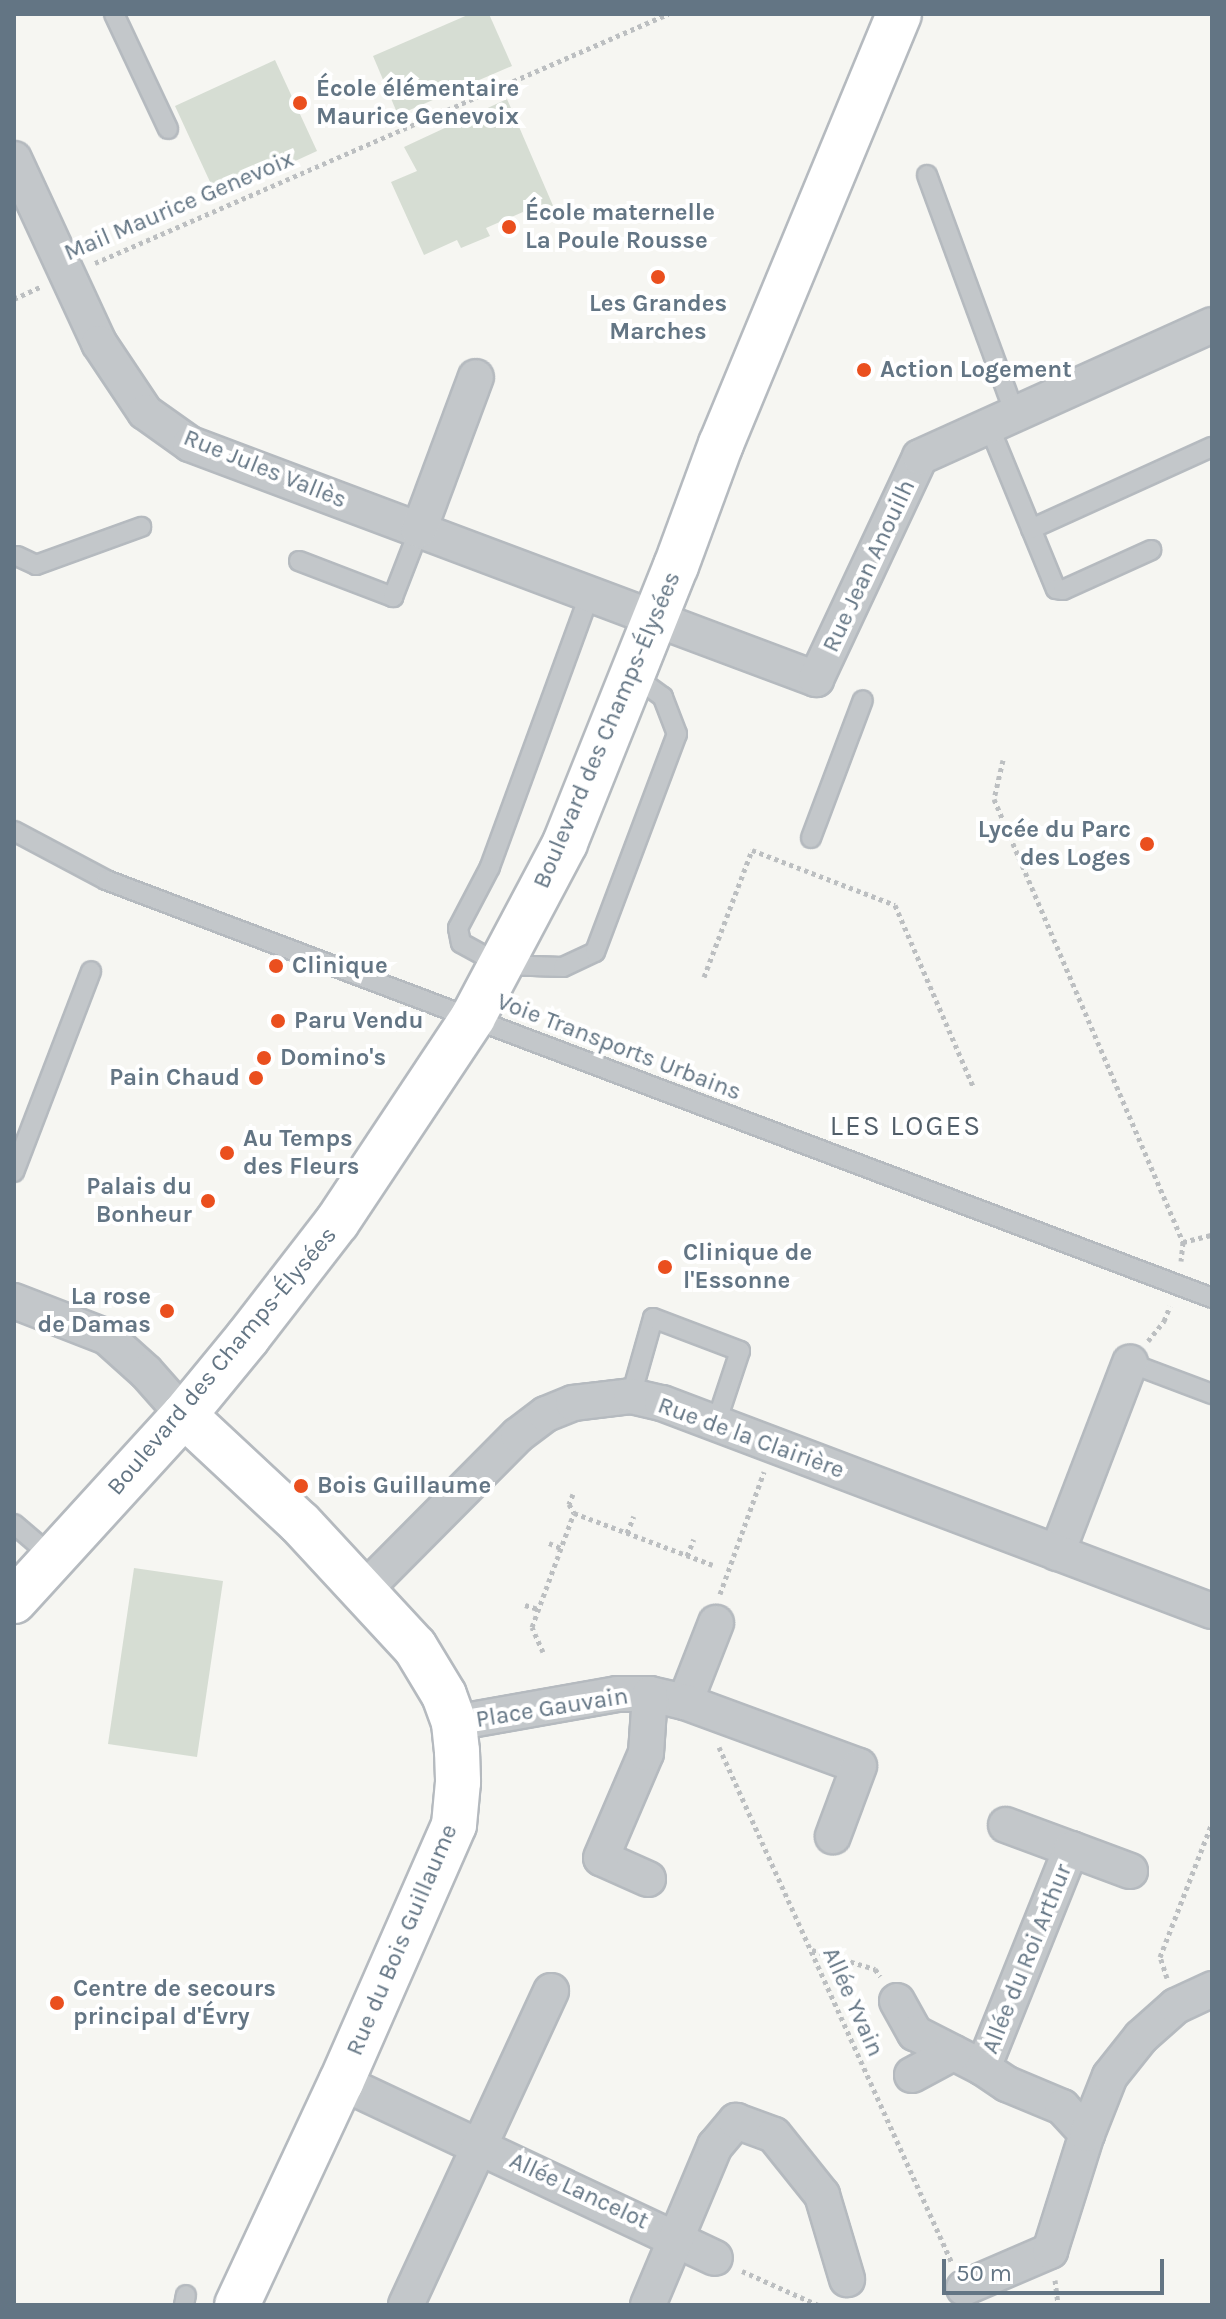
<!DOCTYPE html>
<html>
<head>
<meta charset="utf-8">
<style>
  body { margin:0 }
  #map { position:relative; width:1226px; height:2319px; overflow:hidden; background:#f6f6f2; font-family:Karla,sans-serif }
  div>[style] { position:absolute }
  .green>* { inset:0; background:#d6ddd3 }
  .path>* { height:5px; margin-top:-2.5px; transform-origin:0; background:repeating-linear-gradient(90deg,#bcbfc1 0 4px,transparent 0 8px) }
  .roads { filter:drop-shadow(2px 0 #b5babf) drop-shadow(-2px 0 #b5babf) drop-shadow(0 2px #b5babf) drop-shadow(0 -2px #b5babf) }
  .service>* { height:18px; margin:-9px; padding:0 9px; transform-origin:9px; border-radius:9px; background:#c3c7ca }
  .minor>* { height:34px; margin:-17px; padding:0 17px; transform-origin:17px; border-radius:17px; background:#c3c7ca }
  .secondary>* { height:44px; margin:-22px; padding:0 22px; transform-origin:22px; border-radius:22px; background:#fff }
  .dots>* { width:22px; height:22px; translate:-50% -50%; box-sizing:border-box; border:4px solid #fff; border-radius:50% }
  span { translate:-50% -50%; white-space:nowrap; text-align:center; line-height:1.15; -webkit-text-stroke:8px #fff; paint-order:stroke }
  .poi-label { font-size:24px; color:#637584; font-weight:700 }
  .left { translate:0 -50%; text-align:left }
  .right { translate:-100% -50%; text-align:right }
  .street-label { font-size:24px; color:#637584 }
  .quarter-label { font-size:28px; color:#515e69; letter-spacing:2px }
  .frame { position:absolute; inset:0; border:16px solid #637584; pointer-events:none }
  .scale { position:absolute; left:942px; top:2259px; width:222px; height:36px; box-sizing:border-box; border:4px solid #637584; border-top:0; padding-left:10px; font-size:24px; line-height:28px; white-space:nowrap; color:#637584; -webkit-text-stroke:6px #fff; paint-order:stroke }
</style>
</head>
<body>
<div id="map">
  <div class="green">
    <i style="clip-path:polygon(470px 14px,489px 14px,512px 66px,398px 115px,373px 56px)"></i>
    <i style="clip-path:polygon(275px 60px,317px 151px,217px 197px,175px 106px)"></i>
    <i style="clip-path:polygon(507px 99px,554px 208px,527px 220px,523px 212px,486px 228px,490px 236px,461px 248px,457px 240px,424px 255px,391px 182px,417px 171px,404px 147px)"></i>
    <i style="clip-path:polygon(134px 1568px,223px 1581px,197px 1757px,108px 1744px)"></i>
  </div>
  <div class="path">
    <i style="left:95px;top:263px;width:625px;rotate:-23.49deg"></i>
    <i style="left:14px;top:299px;width:31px;rotate:-25deg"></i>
    <i style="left:1003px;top:760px;width:40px;rotate:103deg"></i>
    <i style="left:994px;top:799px;width:482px;rotate:66.9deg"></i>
    <i style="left:1183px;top:1242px;width:19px;rotate:96deg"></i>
    <i style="left:704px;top:977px;width:136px;rotate:-69.3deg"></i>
    <i style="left:752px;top:850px;width:153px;rotate:21deg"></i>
    <i style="left:895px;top:905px;width:199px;rotate:66.7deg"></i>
    <i style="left:1183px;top:1242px;width:30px;rotate:-14deg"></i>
    <i style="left:1148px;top:1341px;width:26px;rotate:-51deg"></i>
    <i style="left:1164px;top:1321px;width:16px;rotate:-68deg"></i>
    <i style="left:573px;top:1494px;width:11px;rotate:112deg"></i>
    <i style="left:569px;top:1504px;width:10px;rotate:61deg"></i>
    <i style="left:627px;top:1533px;width:18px;rotate:-68deg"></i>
    <i style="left:549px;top:1543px;width:13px;rotate:23deg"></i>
    <i style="left:687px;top:1556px;width:18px;rotate:-68deg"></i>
    <i style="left:720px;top:1594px;width:130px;rotate:-70.2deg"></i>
    <i style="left:525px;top:1605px;width:14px;rotate:17deg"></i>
    <i style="left:543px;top:1652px;width:27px;rotate:-114deg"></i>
    <i style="left:532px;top:1627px;width:121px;rotate:-69.8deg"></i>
    <i style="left:574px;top:1513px;width:148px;rotate:20.5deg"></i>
    <i style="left:719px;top:1747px;width:566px;rotate:65.7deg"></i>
    <i style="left:812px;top:1950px;width:66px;rotate:16.8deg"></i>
    <i style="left:875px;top:1969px;width:9px;rotate:54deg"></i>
    <i style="left:1167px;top:1978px;width:22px;rotate:-108deg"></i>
    <i style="left:1160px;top:1957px;width:144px;rotate:-68.8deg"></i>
    <i style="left:742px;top:2271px;width:83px;rotate:24.1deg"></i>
    <i style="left:1055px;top:2280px;width:25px;rotate:83deg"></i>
  </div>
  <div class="roads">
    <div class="service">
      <i style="left:114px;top:14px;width:127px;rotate:64.8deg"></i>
      <i style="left:927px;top:175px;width:255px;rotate:69.8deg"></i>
      <i style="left:989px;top:426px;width:176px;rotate:67.7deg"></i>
      <i style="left:1056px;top:589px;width:7px;rotate:8deg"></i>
      <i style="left:1063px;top:590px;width:97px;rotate:-24.4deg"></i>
      <i style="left:1031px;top:529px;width:199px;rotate:-24.4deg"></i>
      <i style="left:17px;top:556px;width:21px;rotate:25deg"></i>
      <i style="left:36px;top:565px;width:112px;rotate:-19.9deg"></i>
      <i style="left:299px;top:561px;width:101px;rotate:21deg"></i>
      <i style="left:393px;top:597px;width:72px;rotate:-68.8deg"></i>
      <i style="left:589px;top:596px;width:289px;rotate:110.1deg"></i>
      <i style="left:490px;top:867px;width:69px;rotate:117.7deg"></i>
      <i style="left:458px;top:928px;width:15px;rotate:79deg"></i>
      <i style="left:461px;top:943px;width:46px;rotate:28.8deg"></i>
      <i style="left:501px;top:965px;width:62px;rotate:1.8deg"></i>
      <i style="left:563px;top:967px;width:35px;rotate:-25deg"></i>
      <i style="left:595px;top:952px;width:233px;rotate:-69.4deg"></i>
      <i style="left:677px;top:734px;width:40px;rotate:-111deg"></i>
      <i style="left:663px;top:697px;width:37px;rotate:-144deg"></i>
      <i style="left:14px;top:831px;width:104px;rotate:28deg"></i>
      <i style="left:106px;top:880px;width:1182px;rotate:20.7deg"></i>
      <i style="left:811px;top:838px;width:147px;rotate:-69.4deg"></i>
      <i style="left:14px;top:1172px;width:215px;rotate:-69deg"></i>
      <i style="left:1130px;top:1363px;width:88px;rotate:20.7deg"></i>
      <i style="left:631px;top:1396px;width:81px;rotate:-74.2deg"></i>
      <i style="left:653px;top:1318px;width:93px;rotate:20.8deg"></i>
      <i style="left:740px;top:1351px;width:76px;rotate:108.4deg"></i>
      <i style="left:14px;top:1524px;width:52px;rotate:40.4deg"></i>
      <i style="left:184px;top:2305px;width:10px;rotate:-79deg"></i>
    </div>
    <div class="minor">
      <i style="left:14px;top:159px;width:203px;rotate:65.2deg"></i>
      <i style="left:99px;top:343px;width:83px;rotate:56.3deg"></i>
      <i style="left:145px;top:412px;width:55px;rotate:35.4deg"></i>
      <i style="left:190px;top:444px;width:669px;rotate:20.58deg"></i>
      <i style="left:816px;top:679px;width:245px;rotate:-64.9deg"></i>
      <i style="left:920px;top:457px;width:320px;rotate:-24.3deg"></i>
      <i style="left:419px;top:530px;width:163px;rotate:-69.6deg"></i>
      <i style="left:14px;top:1301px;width:100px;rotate:21.2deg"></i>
      <i style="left:107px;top:1337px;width:52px;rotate:41.9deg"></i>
      <i style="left:146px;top:1372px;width:57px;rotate:48.5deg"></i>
      <i style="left:1057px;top:1553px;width:204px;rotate:-69deg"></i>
      <i style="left:362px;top:1592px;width:221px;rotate:-45.2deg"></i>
      <i style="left:518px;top:1435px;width:35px;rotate:-37deg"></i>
      <i style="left:546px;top:1414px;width:29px;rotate:-22deg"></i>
      <i style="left:573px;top:1403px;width:58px;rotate:-6.9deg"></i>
      <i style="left:631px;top:1396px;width:32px;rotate:13deg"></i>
      <i style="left:662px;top:1403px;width:588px;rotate:20.72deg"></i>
      <i style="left:685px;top:1702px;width:85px;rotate:-68.6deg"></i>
      <i style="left:454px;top:1723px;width:166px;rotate:-10.1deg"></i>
      <i style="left:617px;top:1694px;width:33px"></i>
      <i style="left:650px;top:1694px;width:36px;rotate:13deg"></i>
      <i style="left:685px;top:1702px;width:185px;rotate:20.2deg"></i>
      <i style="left:859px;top:1766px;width:75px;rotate:110.4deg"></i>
      <i style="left:1006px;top:1825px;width:69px;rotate:20.3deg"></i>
      <i style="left:648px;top:1879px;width:51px;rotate:-155.9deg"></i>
      <i style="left:601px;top:1858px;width:114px;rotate:-66.8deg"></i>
      <i style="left:646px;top:1753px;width:59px;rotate:-86.1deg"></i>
      <i style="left:897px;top:2001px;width:37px;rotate:61deg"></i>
      <i style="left:915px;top:2033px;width:76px;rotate:27.2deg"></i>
      <i style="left:983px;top:2068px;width:236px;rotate:-68.1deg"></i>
      <i style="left:1071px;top:1849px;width:63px;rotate:20.4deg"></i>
      <i style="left:983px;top:2068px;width:29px;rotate:34deg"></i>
      <i style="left:1007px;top:2084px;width:60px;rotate:22.7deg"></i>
      <i style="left:1062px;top:2107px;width:37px;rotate:47deg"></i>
      <i style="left:912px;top:2075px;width:47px;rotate:-28.2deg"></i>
      <i style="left:341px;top:2082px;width:413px;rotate:25.2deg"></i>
      <i style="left:964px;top:2288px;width:94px;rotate:-23.3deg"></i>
      <i style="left:1050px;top:2251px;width:123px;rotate:-72.5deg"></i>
      <i style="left:1087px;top:2134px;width:62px;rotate:-68.4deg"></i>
      <i style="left:1110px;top:2076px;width:50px;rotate:-51.5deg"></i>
      <i style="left:1141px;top:2037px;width:47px;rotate:-41.5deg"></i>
      <i style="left:1176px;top:2006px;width:40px;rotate:-25deg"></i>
      <i style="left:406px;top:2305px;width:346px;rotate:-65.2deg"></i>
      <i style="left:648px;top:2305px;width:173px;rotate:-67.2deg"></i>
      <i style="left:715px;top:2146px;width:33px;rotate:-50deg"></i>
      <i style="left:736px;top:2121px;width:40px;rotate:20.2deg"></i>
      <i style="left:774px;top:2135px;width:77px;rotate:51.3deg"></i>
      <i style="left:822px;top:2195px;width:88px;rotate:73.4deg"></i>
    </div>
    <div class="secondary">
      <i style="left:184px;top:1415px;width:158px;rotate:43deg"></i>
      <i style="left:300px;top:1523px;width:169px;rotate:47.2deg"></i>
      <i style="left:415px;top:1647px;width:56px;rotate:58.9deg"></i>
      <i style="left:444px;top:1695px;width:30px;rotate:70deg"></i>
      <i style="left:454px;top:1723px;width:28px;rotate:84deg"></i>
      <i style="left:457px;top:1751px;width:31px;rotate:88deg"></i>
      <i style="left:458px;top:1782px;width:43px;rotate:95.3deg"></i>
      <i style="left:454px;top:1825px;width:281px;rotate:113.7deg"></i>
      <i style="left:341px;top:2082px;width:246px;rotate:115deg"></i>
      <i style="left:14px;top:1601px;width:252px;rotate:-47.6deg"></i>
      <i style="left:184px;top:1415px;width:101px;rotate:-50.6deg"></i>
      <i style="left:248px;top:1337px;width:145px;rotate:-52.3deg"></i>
      <i style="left:337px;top:1222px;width:246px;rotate:-56.4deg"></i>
      <i style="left:473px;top:1017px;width:197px;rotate:-62.1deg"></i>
      <i style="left:565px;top:843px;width:298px;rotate:-68.2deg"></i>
      <i style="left:676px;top:566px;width:130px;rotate:-69.8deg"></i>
      <i style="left:721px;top:444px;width:465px;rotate:-67.5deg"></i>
    </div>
  </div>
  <div class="dots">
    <i style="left:300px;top:103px;background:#ea4f1e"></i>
    <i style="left:509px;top:227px;background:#ea4f1e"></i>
    <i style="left:658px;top:277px;background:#ea4f1e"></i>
    <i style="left:864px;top:370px;background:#ea4f1e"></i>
    <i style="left:1147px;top:844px;background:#ea4f1e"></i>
    <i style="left:276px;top:966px;background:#ea4f1e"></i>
    <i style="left:278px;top:1021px;background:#ea4f1e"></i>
    <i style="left:264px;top:1058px;background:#ea4f1e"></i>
    <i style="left:256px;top:1078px;background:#ea4f1e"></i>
    <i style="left:227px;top:1153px;background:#ea4f1e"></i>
    <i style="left:208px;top:1201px;background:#ea4f1e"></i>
    <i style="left:665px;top:1267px;background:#ea4f1e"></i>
    <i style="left:167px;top:1311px;background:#ea4f1e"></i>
    <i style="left:301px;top:1486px;background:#ea4f1e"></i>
    <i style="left:57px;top:2003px;background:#ea4f1e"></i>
  </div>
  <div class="poi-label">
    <span class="left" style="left:316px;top:103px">École élémentaire<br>Maurice Genevoix</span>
    <span class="left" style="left:525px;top:227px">École maternelle<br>La Poule Rousse</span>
    <span style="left:658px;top:318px">Les Grandes<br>Marches</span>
    <span class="left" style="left:880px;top:370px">Action Logement</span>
    <span class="right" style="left:1131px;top:844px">Lycée du Parc<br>des Loges</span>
    <span class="left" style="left:292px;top:966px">Clinique</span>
    <span class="left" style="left:294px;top:1021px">Paru Vendu</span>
    <span class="left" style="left:280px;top:1058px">Domino's</span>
    <span class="right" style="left:240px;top:1078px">Pain Chaud</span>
    <span class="left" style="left:243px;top:1153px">Au Temps<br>des Fleurs</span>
    <span class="right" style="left:192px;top:1201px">Palais du<br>Bonheur</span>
    <span class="left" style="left:683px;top:1267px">Clinique de<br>l'Essonne</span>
    <span class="right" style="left:151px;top:1311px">La rose<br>de Damas</span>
    <span class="left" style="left:317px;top:1486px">Bois Guillaume</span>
    <span class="left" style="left:73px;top:2003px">Centre de secours<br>principal d'Évry</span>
  </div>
  <div class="street-label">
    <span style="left:179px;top:206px;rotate:-23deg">Mail Maurice Genevoix</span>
    <span style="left:265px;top:469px;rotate:22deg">Rue Jules Vallès</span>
    <span style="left:869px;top:566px;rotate:-65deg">Rue Jean Anouilh</span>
    <span style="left:607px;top:730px;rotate:-67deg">Boulevard des Champs-Élysées</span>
    <span style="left:619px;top:1047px;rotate:21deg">Voie Transports Urbains</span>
    <span style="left:222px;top:1361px;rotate:-50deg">Boulevard des Champs-Élysées</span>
    <span style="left:751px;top:1438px;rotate:20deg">Rue de la Clairière</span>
    <span style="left:552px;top:1708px;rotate:-9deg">Place Gauvain</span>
    <span style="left:402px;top:1940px;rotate:-67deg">Rue du Bois Guillaume</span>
    <span style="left:1027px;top:1959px;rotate:-68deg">Allée du Roi Arthur</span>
    <span style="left:853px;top:2002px;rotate:66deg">Allée Yvain</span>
    <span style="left:579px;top:2191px;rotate:25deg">Allée Lancelot</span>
  </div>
  <div class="quarter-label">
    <span style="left:906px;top:1126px">LES LOGES</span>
  </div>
  <div class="frame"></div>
  <div class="scale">50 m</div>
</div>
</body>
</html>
